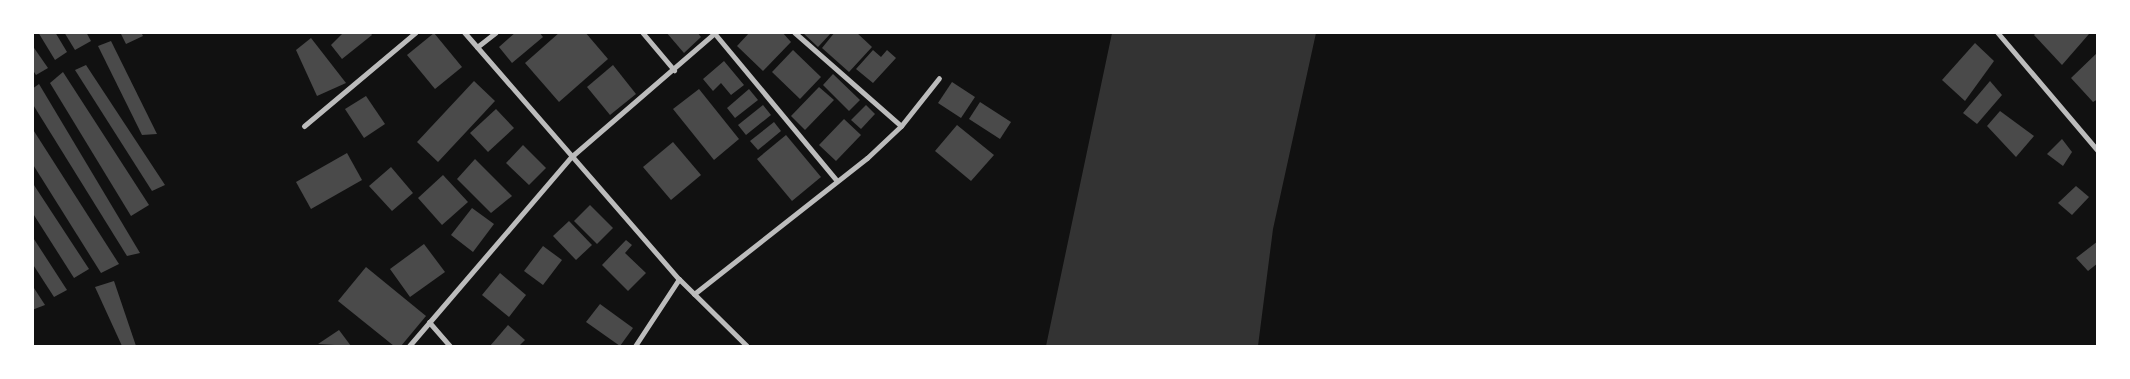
<!DOCTYPE html>
<html>
<head>
<meta charset="utf-8">
<style>
  body { margin:0 }
  #map { position:relative; width:2130px; height:379px; overflow:hidden; background:#111; font-family:"Archivo Narrow",sans-serif }
  div>[style] { position:absolute }
  .water>* { inset:0; background:#333 }
  .building>* { inset:0; background:#4a4a4a }
  .minor>* { height:5px; margin:-2.5px; padding:0 2.5px; transform-origin:2.5px; border-radius:2.5px; background:#bcbcbc }
  span { translate:-50% -50%; white-space:nowrap; text-align:center; line-height:1.15; -webkit-text-stroke:5px #fff; paint-order:stroke }
  .frame { position:absolute; inset:0; border:34px solid #fff; pointer-events:none }
</style>
</head>
<body>
<div id="map">
  <div class="water">
    <i style="clip-path:polygon(1112px 33px,1316px 33px,1273px 229px,1258px 346px,1046px 346px)"></i>
  </div>
  <div class="building">
    <i style="clip-path:polygon(38px 32px,55px 32px,67px 52px,55px 60px)"></i>
    <i style="clip-path:polygon(64px 32px,86px 32px,91px 41px,75px 50px)"></i>
    <i style="clip-path:polygon(120px 32px,141px 32px,143px 36px,126px 44px)"></i>
    <i style="clip-path:polygon(344px 32px,370px 32px,372px 35px,342px 59px,331px 45px)"></i>
    <i style="clip-path:polygon(516px 32px,539px 32px,543px 37px,512px 63px,499px 47px)"></i>
    <i style="clip-path:polygon(560px 32px,585px 32px,608px 59px,559px 102px,525px 63px)"></i>
    <i style="clip-path:polygon(666px 32px,697px 32px,701px 37px,684px 53px)"></i>
    <i style="clip-path:polygon(750px 32px,782px 32px,791px 42px,763px 71px,737px 46px)"></i>
    <i style="clip-path:polygon(802px 32px,832px 32px,818px 47px)"></i>
    <i style="clip-path:polygon(835px 32px,856px 32px,872px 47px,849px 72px,822px 48px)"></i>
    <i style="clip-path:polygon(2037px 32px,2088px 32px,2089px 34px,2062px 65px,2034px 35px)"></i>
    <i style="clip-path:polygon(434px 33px,462px 67px,435px 89px,407px 55px)"></i>
    <i style="clip-path:polygon(311px 38px,346px 83px,317px 96px,296px 50px)"></i>
    <i style="clip-path:polygon(111px 41px,157px 134px,142px 135px,98px 46px)"></i>
    <i style="clip-path:polygon(1975px 43px,1994px 61px,1965px 101px,1942px 80px)"></i>
    <i style="clip-path:polygon(32px 45px,48px 68px,36px 75px,32px 69px)"></i>
    <i style="clip-path:polygon(793px 50px,821px 77px,800px 99px,772px 72px)"></i>
    <i style="clip-path:polygon(873px 50px,881px 57px,887px 50px,896px 58px,873px 83px,856px 69px)"></i>
    <i style="clip-path:polygon(2098px 52px,2098px 99px,2093px 102px,2071px 78px)"></i>
    <i style="clip-path:polygon(724px 61px,744px 85px,731px 95px,721px 83px,713px 91px,703px 79px)"></i>
    <i style="clip-path:polygon(86px 65px,165px 185px,152px 191px,75px 70px)"></i>
    <i style="clip-path:polygon(613px 65px,636px 94px,610px 115px,587px 87px)"></i>
    <i style="clip-path:polygon(63px 72px,149px 205px,131px 216px,50px 83px)"></i>
    <i style="clip-path:polygon(833px 74px,860px 100px,849px 111px,823px 85px)"></i>
    <i style="clip-path:polygon(474px 81px,495px 101px,438px 162px,417px 142px)"></i>
    <i style="clip-path:polygon(1990px 81px,2002px 95px,1977px 124px,1963px 113px)"></i>
    <i style="clip-path:polygon(952px 82px,975px 97px,961px 118px,938px 103px)"></i>
    <i style="clip-path:polygon(39px 84px,140px 253px,127px 256px,32px 103px,32px 89px)"></i>
    <i style="clip-path:polygon(819px 87px,834px 100px,805px 130px,791px 116px)"></i>
    <i style="clip-path:polygon(699px 89px,739px 139px,714px 160px,673px 109px)"></i>
    <i style="clip-path:polygon(749px 89px,758px 100px,735px 118px,727px 108px)"></i>
    <i style="clip-path:polygon(366px 96px,385px 124px,364px 138px,345px 109px)"></i>
    <i style="clip-path:polygon(980px 102px,1011px 122px,1000px 139px,969px 119px)"></i>
    <i style="clip-path:polygon(763px 105px,771px 115px,746px 135px,738px 125px)"></i>
    <i style="clip-path:polygon(866px 105px,875px 114px,861px 129px,851px 120px)"></i>
    <i style="clip-path:polygon(496px 109px,514px 128px,488px 152px,470px 133px)"></i>
    <i style="clip-path:polygon(2000px 111px,2034px 136px,2016px 157px,1987px 126px)"></i>
    <i style="clip-path:polygon(844px 119px,861px 135px,836px 161px,819px 145px)"></i>
    <i style="clip-path:polygon(774px 122px,781px 131px,758px 150px,750px 141px)"></i>
    <i style="clip-path:polygon(957px 125px,994px 155px,971px 181px,935px 151px)"></i>
    <i style="clip-path:polygon(32px 128px,119px 264px,101px 273px,32px 163px)"></i>
    <i style="clip-path:polygon(786px 135px,821px 177px,792px 201px,757px 159px)"></i>
    <i style="clip-path:polygon(2062px 139px,2072px 152px,2063px 166px,2047px 154px)"></i>
    <i style="clip-path:polygon(673px 142px,701px 175px,671px 200px,643px 167px)"></i>
    <i style="clip-path:polygon(523px 145px,546px 168px,529px 185px,506px 163px)"></i>
    <i style="clip-path:polygon(347px 153px,362px 180px,311px 209px,296px 182px)"></i>
    <i style="clip-path:polygon(475px 159px,512px 196px,491px 213px,457px 179px)"></i>
    <i style="clip-path:polygon(391px 167px,413px 193px,392px 211px,369px 186px)"></i>
    <i style="clip-path:polygon(443px 175px,468px 202px,442px 225px,418px 198px)"></i>
    <i style="clip-path:polygon(32px 182px,89px 269px,74px 278px,32px 212px)"></i>
    <i style="clip-path:polygon(2076px 186px,2089px 197px,2072px 215px,2058px 203px)"></i>
    <i style="clip-path:polygon(590px 205px,613px 228px,597px 244px,574px 221px)"></i>
    <i style="clip-path:polygon(472px 208px,494px 224px,473px 252px,451px 235px)"></i>
    <i style="clip-path:polygon(569px 221px,592px 245px,576px 260px,553px 236px)"></i>
    <i style="clip-path:polygon(32px 236px,67px 290px,54px 297px,32px 263px)"></i>
    <i style="clip-path:polygon(626px 240px,632px 245px,625px 253px,646px 273px,628px 291px,602px 265px)"></i>
    <i style="clip-path:polygon(2098px 241px,2098px 263px,2088px 271px,2076px 258px)"></i>
    <i style="clip-path:polygon(424px 244px,445px 272px,410px 297px,390px 269px)"></i>
    <i style="clip-path:polygon(543px 246px,562px 260px,543px 285px,524px 271px)"></i>
    <i style="clip-path:polygon(366px 267px,426px 316px,401px 346px,394px 346px,338px 301px)"></i>
    <i style="clip-path:polygon(500px 273px,526px 295px,509px 317px,482px 295px)"></i>
    <i style="clip-path:polygon(114px 281px,136px 346px,122px 346px,95px 287px)"></i>
    <i style="clip-path:polygon(32px 285px,45px 305px,32px 310px)"></i>
    <i style="clip-path:polygon(600px 304px,633px 328px,620px 346px,586px 322px)"></i>
    <i style="clip-path:polygon(508px 325px,525px 340px,519px 346px,490px 346px)"></i>
    <i style="clip-path:polygon(339px 330px,351px 346px,318px 344px)"></i>
  </div>
  <div class="minor">
    <i style="left:464px;top:32px;width:327px;rotate:49deg"></i>
    <i style="left:679px;top:279px;width:95px;rotate:44.6deg"></i>
    <i style="left:642px;top:32px;width:50px;rotate:49.9deg"></i>
    <i style="left:794px;top:32px;width:142px;rotate:41.3deg"></i>
    <i style="left:1997px;top:32px;width:156px;rotate:49.7deg"></i>
    <i style="left:715px;top:34px;width:190px;rotate:50.3deg"></i>
    <i style="left:477px;top:47px;width:24px;rotate:-38deg"></i>
    <i style="left:304px;top:126px;width:146px;rotate:-40deg"></i>
    <i style="left:694px;top:294px;width:220px;rotate:-38.2deg"></i>
    <i style="left:867px;top:158px;width:47px;rotate:-43.3deg"></i>
    <i style="left:901px;top:126px;width:61px;rotate:-51.6deg"></i>
    <i style="left:429px;top:322px;width:32px;rotate:49deg"></i>
    <i style="left:409px;top:346px;width:249px;rotate:-49.4deg"></i>
    <i style="left:571px;top:157px;width:191px;rotate:-40.8deg"></i>
    <i style="left:635px;top:346px;width:80px;rotate:-56.7deg"></i>
  </div>
  <div class="frame"></div>
</div>
</body>
</html>
